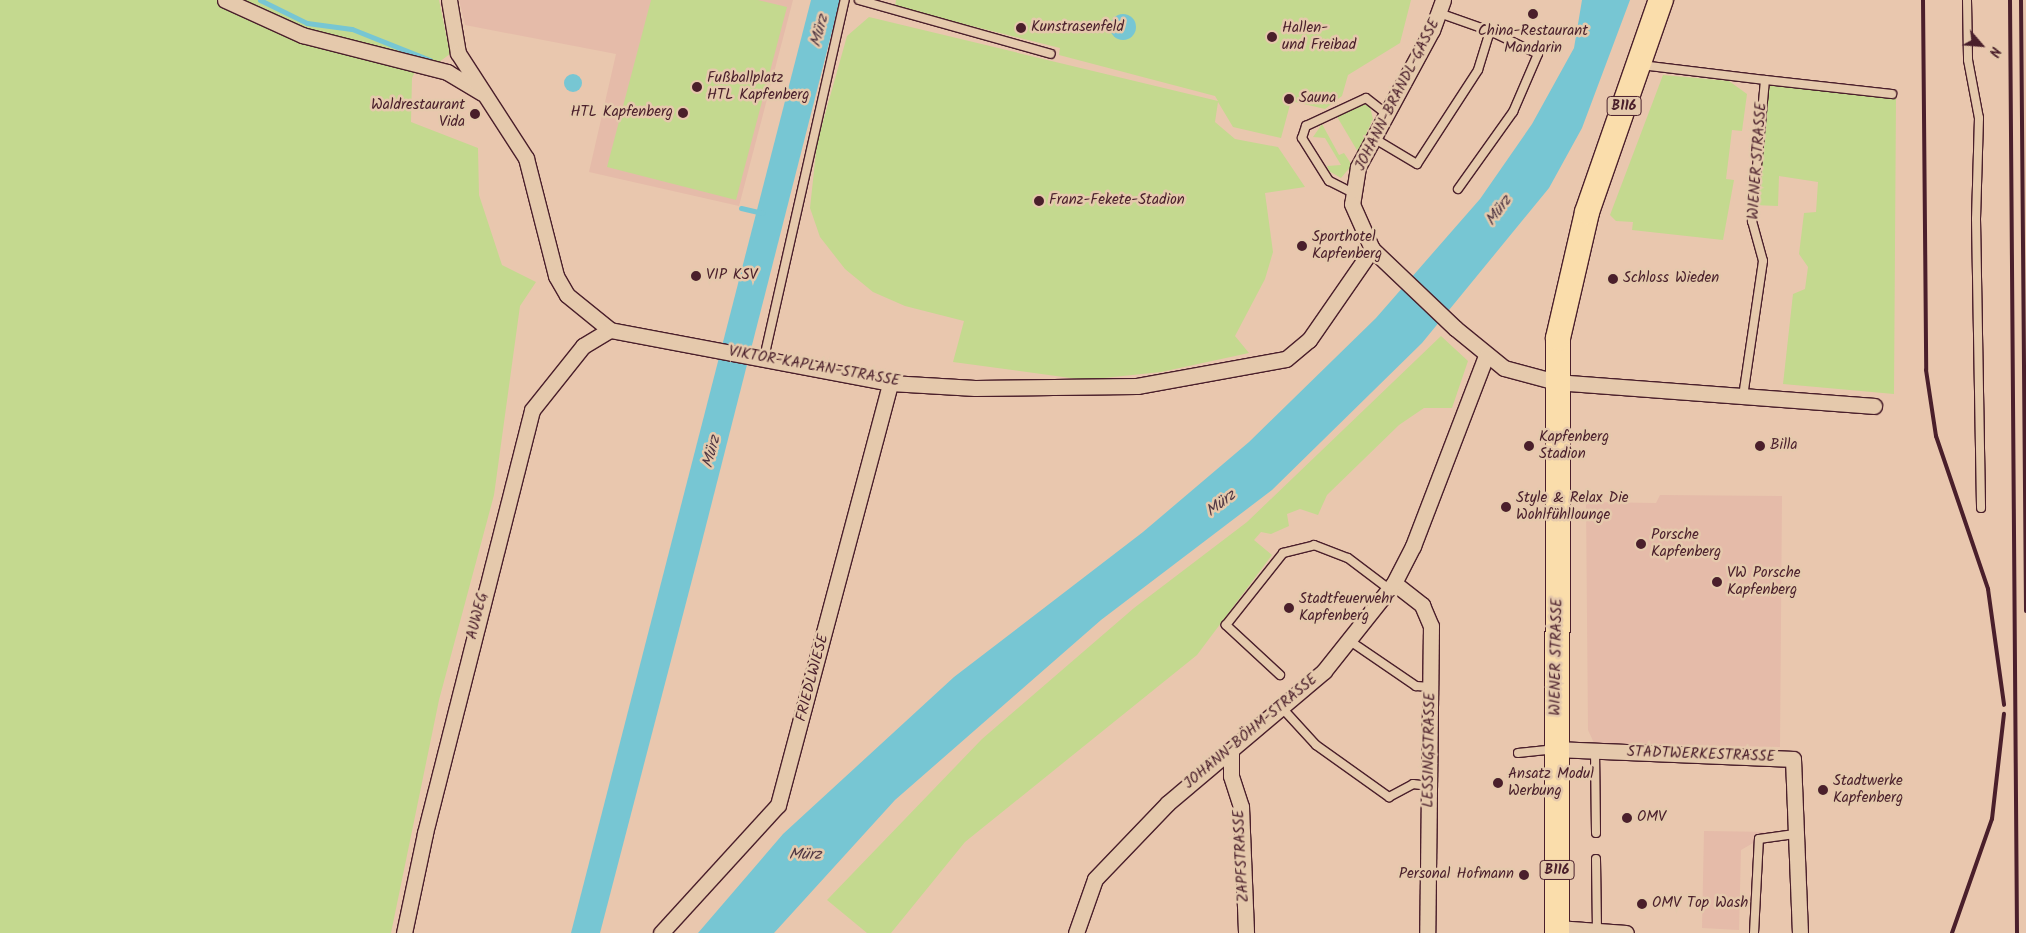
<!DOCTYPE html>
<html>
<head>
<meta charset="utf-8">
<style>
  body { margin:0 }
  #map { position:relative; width:2026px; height:933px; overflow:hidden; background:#e9c7ae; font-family:Kalam,sans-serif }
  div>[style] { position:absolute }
  .built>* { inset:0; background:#e5bba9 }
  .green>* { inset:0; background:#c4d98f }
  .water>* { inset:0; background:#77c6d3 }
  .round { border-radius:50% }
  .stream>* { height:5px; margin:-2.5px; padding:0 2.5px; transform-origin:2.5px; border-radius:2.5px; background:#77c6d3 }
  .roads { filter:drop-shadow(1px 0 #4a1f2b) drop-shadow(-1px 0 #4a1f2b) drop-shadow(0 1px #4a1f2b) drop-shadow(0 -1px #4a1f2b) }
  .service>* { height:8px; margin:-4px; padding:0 4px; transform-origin:4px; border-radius:4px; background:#e5c9ac }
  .minor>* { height:15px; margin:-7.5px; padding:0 7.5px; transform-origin:7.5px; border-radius:7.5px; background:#e5c9ac }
  .primary>* { height:24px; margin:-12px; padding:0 12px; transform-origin:12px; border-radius:12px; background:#faddab }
  .rail>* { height:4px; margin:-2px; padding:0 2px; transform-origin:2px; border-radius:2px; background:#4a1f2b }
  .dots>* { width:14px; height:14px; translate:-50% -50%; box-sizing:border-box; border:2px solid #e5c9ac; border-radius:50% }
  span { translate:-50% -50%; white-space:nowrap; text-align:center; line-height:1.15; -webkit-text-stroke:5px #e5c9ac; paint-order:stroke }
  .shield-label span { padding:1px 4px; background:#e5c9ac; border:1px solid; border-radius:4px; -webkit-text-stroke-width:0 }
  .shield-label { font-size:14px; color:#4a1f2b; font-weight:700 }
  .poi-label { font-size:15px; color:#4a1f2b }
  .left { translate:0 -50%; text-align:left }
  .right { translate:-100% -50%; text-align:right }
  .street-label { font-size:15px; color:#4a1f2b }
  .water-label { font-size:16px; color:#513844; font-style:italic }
  .north { position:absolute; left:1956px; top:20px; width:50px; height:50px; -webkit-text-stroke:4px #e5c9ac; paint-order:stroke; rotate:117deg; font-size:14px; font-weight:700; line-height:20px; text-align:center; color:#4a1f2b }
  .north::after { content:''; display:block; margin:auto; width:18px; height:22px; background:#4a1f2b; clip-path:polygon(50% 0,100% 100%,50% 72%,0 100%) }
</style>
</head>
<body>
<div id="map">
  <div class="built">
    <i style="clip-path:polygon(459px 0,793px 0,739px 206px,589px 172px,616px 54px,465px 25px)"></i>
    <i style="clip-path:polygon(1660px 495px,1782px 496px,1780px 747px,1594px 743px,1588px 730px,1586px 502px,1656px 503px)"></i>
    <i style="clip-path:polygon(1704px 831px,1772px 832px,1741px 850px,1739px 930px,1702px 928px)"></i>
  </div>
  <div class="green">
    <i style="clip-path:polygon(0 0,439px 0,450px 54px,435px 65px,422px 58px,412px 78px,411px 122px,478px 148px,479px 195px,502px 265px,536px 282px,520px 306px,494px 495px,439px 700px,391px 933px,0 933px)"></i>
    <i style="clip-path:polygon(651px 0,758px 0,787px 7px,736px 200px,607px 167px)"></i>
    <i style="clip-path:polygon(896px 0,1411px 0,1400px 43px,1348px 75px,1342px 96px,1325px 109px,1291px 101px,1281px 138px,1233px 127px,1218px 102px,1215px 122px,1235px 139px,1278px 147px,1305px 187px,1265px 193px,1273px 252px,1265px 279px,1235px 336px,1249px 353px,1161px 372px,1085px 380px,953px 362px,964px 321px,905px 306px,873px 292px,845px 269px,820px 237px,810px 208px,817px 143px,847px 36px,869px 17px,1218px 101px,1215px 96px,1059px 55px,1060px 48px,895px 7px)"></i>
    <i style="clip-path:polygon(1663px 75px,1729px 81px,1747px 94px,1742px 131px,1732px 130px,1726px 179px,1734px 180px,1723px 240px,1632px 230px,1633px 222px,1616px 221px,1610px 215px)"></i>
    <i style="clip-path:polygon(1765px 80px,1892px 94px,1896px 98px,1894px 394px,1783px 384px,1793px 294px,1805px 289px,1808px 267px,1799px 254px,1804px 213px,1816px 212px,1818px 182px,1779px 176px,1778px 206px,1753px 205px)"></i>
    <i style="clip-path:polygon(1362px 103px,1370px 107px,1373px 119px,1358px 152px,1336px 115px)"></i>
    <i style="clip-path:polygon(1322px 124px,1339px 155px,1344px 153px,1352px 165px,1341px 178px,1329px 171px,1327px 166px,1341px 165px,1325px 138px,1313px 137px)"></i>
    <i style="clip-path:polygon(1441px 336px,1468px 361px,1452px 408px,1424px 408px,1399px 425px,1327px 495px,1318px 515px,1300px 509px,1287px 514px,1289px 526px,1271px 534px,1261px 532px,1254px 540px,1272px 555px,1197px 655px,965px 842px,891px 933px,867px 933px,827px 900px,982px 739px,1134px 608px,1247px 522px)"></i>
  </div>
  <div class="water">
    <i style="clip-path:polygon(811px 0,840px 0,699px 553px,600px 933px,571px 933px)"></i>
    <i style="clip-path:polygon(1582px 0,1630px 0,1582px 128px,1549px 188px,1422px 343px,1272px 490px,1101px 620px,895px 800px,774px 933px,698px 933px,783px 834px,954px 677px,1143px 532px,1249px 442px,1376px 318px,1480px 199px,1532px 124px,1574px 48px)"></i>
    <i class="round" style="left:1110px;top:14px;width:26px;height:26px"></i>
    <i class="round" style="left:564px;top:74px;width:18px;height:18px"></i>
  </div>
  <div class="stream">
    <i style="left:260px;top:0;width:52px;rotate:26.1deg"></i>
    <i style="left:307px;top:23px;width:45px;rotate:7.6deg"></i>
    <i style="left:352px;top:29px;width:84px;rotate:21.7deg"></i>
    <i style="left:741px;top:208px;width:22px;rotate:13deg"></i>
  </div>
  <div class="roads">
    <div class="service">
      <i style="left:859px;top:0;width:199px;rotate:15.7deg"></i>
      <i style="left:1967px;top:0;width:60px;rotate:89deg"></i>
      <i style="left:1968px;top:60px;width:59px;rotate:79.3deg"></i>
      <i style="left:1979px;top:118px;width:101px;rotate:91.7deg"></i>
      <i style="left:1976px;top:219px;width:289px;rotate:89deg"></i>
      <i style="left:1641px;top:65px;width:125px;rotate:6.9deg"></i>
      <i style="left:1765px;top:80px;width:142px;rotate:95.3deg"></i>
      <i style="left:1752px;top:221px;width:41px;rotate:74.6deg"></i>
      <i style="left:1763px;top:261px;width:136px;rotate:98.4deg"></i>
      <i style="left:1765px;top:80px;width:128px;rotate:6.3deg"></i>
      <i style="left:1375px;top:139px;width:49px;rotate:30.8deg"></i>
      <i style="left:1417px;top:164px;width:112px;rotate:-57deg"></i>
      <i style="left:1478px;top:70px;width:41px;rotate:-72.9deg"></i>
      <i style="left:1490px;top:31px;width:54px;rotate:-160.6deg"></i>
      <i style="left:1458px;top:189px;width:95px;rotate:-54.5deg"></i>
      <i style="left:1513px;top:112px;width:63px;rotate:-66.7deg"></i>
      <i style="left:1538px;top:54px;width:53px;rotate:-154.4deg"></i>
      <i style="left:1355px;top:194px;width:29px;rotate:-153deg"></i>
      <i style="left:1329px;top:181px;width:51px;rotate:-122.1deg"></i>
      <i style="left:1302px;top:138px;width:13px;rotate:-72deg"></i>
      <i style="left:1306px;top:126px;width:66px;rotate:-25deg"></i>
      <i style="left:1366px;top:98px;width:28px;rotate:38deg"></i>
      <i style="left:764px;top:358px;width:367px;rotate:-77.3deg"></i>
      <i style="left:1350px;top:641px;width:80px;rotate:34.3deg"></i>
      <i style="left:1416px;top:686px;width:15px;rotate:4deg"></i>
      <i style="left:1280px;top:675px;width:74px;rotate:-137.2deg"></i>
      <i style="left:1226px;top:625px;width:92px;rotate:-51.6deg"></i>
      <i style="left:1283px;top:553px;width:32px;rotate:-14deg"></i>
      <i style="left:1314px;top:545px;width:36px;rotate:21deg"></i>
      <i style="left:1348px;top:558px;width:51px;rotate:37.1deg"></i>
      <i style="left:1283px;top:709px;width:49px;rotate:47.5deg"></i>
      <i style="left:1316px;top:745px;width:90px;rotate:35.5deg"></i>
      <i style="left:1389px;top:797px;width:27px;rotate:-28deg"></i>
      <i style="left:1413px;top:784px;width:16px;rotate:7deg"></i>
      <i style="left:1595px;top:750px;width:83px;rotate:89.3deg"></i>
      <i style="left:1518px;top:753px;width:36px;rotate:-6deg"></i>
      <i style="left:1596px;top:859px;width:72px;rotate:89.2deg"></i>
      <i style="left:1754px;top:933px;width:94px;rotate:-87deg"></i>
      <i style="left:1759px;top:839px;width:36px;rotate:-8deg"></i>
    </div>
    <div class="minor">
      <i style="left:225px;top:0;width:85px;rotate:24.4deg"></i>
      <i style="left:302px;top:35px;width:150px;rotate:14.3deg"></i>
      <i style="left:447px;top:72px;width:41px;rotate:31deg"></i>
      <i style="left:449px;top:0;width:54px;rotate:80.4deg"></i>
      <i style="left:458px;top:53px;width:125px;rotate:57.1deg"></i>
      <i style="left:526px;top:158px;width:122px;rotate:75.7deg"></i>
      <i style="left:556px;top:276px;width:22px;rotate:60deg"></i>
      <i style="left:567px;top:295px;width:55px;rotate:39.1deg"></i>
      <i style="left:610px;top:330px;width:285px;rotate:10.7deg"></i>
      <i style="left:890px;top:383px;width:85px;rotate:3.4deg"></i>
      <i style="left:975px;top:388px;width:162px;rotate:-0.7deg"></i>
      <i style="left:1137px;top:386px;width:151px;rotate:-10.3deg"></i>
      <i style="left:1286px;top:359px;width:30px;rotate:-40deg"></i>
      <i style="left:1309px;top:340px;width:111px;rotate:-55.3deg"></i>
      <i style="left:1443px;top:0;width:32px;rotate:110deg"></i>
      <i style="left:1432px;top:30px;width:156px;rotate:118.4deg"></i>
      <i style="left:1358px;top:167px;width:37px;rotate:99deg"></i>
      <i style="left:1352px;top:204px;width:49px;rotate:66deg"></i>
      <i style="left:1372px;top:249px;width:115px;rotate:43.6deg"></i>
      <i style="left:1455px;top:328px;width:63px;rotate:39.2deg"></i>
      <i style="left:1504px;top:368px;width:54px;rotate:15.1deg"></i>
      <i style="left:1556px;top:382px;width:319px;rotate:4.3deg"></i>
      <i style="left:1394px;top:583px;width:36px;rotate:38deg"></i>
      <i style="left:1422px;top:605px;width:23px;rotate:67deg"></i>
      <i style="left:1431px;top:626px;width:307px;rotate:90.7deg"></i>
      <i style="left:1556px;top:749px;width:237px;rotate:2.4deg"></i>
      <i style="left:1793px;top:759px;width:174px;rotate:87.7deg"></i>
      <i style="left:1231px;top:750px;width:26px;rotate:90deg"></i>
      <i style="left:1231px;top:776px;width:33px;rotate:72deg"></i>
      <i style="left:1241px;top:807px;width:126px;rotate:87.7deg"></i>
      <i style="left:1557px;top:928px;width:69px;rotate:4.1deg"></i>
      <i style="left:404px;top:933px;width:102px;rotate:-78.1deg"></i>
      <i style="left:425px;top:833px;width:436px;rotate:-75.8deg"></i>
      <i style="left:532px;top:410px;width:82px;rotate:-51.4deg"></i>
      <i style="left:583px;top:346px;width:31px;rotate:-31deg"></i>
      <i style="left:661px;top:933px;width:173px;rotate:-47.6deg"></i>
      <i style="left:778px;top:805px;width:437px;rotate:-75.1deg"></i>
      <i style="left:1076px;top:933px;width:57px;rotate:-70.6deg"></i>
      <i style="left:1095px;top:879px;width:105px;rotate:-46.2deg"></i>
      <i style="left:1168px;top:803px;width:204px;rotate:-40.2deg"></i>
      <i style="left:1324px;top:671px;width:112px;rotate:-51.5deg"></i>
      <i style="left:1394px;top:583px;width:42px;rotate:-62.8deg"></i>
      <i style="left:1413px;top:546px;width:204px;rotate:-69deg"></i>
    </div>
    <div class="primary">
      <i style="left:1557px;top:933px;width:595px;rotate:-89.9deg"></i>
      <i style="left:1558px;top:338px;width:129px;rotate:-77deg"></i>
      <i style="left:1587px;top:212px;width:225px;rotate:-70.8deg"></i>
    </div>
  </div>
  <div class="rail">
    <i style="left:1923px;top:0;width:370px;rotate:89.5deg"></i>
    <i style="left:1926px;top:370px;width:67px;rotate:81.4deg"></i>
    <i style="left:1936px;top:436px;width:162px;rotate:71.2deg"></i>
    <i style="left:1988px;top:589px;width:117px;rotate:82.1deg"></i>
    <i style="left:2010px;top:0;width:933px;rotate:89.57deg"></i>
    <i style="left:2021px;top:0;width:611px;rotate:89.53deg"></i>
    <i style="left:1952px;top:933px;width:121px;rotate:-70.7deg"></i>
    <i style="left:1992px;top:819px;width:106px;rotate:-83.5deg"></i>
  </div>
  <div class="dots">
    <i style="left:1533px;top:14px;background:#4a1f2b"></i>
    <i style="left:1021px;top:28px;background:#4a1f2b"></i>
    <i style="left:1272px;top:37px;background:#4a1f2b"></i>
    <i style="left:697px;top:87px;background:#4a1f2b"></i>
    <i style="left:1289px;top:99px;background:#4a1f2b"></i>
    <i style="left:683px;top:113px;background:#4a1f2b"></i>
    <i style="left:475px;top:114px;background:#4a1f2b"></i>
    <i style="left:1039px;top:201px;background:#4a1f2b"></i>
    <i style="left:1302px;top:246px;background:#4a1f2b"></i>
    <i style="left:696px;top:276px;background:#4a1f2b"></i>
    <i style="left:1613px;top:279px;background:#4a1f2b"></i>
    <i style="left:1529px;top:446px;background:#4a1f2b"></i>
    <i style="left:1760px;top:446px;background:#4a1f2b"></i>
    <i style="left:1506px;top:507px;background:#4a1f2b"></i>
    <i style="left:1641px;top:544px;background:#4a1f2b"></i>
    <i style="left:1717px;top:582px;background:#4a1f2b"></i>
    <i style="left:1289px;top:608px;background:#4a1f2b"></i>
    <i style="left:1498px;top:783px;background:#4a1f2b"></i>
    <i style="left:1823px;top:790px;background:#4a1f2b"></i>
    <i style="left:1627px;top:818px;background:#4a1f2b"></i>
    <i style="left:1524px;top:875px;background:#4a1f2b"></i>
    <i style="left:1642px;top:904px;background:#4a1f2b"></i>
  </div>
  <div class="shield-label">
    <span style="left:1624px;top:106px">B116</span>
    <span style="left:1557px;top:870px">B116</span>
  </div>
  <div class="poi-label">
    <span class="left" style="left:1031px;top:28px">Kunstrasenfeld</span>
    <span class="left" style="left:1282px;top:37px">Hallen-<br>und Freibad</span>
    <span style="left:1533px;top:40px">China-Restaurant<br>Mandarin</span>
    <span class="left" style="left:707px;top:87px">Fußballplatz<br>HTL Kapfenberg</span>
    <span class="left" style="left:1299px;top:99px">Sauna</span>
    <span class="right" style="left:465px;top:114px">Waldrestaurant<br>Vida</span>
    <span class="right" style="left:673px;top:113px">HTL Kapfenberg</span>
    <span class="left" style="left:1049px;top:201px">Franz-Fekete-Stadion</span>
    <span class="left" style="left:1312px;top:246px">Sporthotel<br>Kapfenberg</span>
    <span class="left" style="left:706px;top:276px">VIP KSV</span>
    <span class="left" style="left:1623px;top:279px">Schloss Wieden</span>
    <span class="left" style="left:1539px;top:446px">Kapfenberg<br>Stadion</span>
    <span class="left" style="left:1770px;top:446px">Billa</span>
    <span class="left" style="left:1516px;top:507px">Style &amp; Relax Die<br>Wohlfühllounge</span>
    <span class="left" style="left:1651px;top:544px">Porsche<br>Kapfenberg</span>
    <span class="left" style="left:1727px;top:582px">VW Porsche<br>Kapfenberg</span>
    <span class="left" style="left:1299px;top:608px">Stadtfeuerwehr<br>Kapfenberg</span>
    <span class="left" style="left:1508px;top:783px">Ansatz Modul<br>Werbung</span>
    <span class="left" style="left:1833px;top:790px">Stadtwerke<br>Kapfenberg</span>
    <span class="left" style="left:1637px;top:818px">OMV</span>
    <span class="right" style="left:1514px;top:875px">Personal Hofmann</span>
    <span class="left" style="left:1652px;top:904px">OMV Top Wash</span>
  </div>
  <div class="street-label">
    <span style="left:1398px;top:95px;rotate:-63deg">JOHANN-BRANDL-GASSE</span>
    <span style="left:1758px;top:161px;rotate:-86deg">WIENER STRASSE</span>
    <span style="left:814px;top:367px;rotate:10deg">VIKTOR-KAPLAN-STRASSE</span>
    <span style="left:478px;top:616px;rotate:-76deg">AUWEG</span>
    <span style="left:1557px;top:657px;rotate:-89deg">WIENER STRASSE</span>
    <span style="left:813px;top:678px;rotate:-75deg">FRIEDLWIESE</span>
    <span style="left:1251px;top:732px;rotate:-40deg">JOHANN-BÖHM-STRASSE</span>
    <span style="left:1430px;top:750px;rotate:-89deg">LESSINGSTRASSE</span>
    <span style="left:1701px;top:755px;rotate:2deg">STADTWERKESTRASSE</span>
    <span style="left:1242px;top:856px;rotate:-93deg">ZAPFSTRASSE</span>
  </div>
  <div class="water-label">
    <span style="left:820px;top:31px;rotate:-76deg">Mürz</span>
    <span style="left:1499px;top:211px;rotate:-54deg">Mürz</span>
    <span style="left:712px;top:452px;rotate:-76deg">Mürz</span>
    <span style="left:1221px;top:504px;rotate:-38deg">Mürz</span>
    <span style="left:805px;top:855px">Mürz</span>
  </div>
  <div class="north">N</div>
</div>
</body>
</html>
